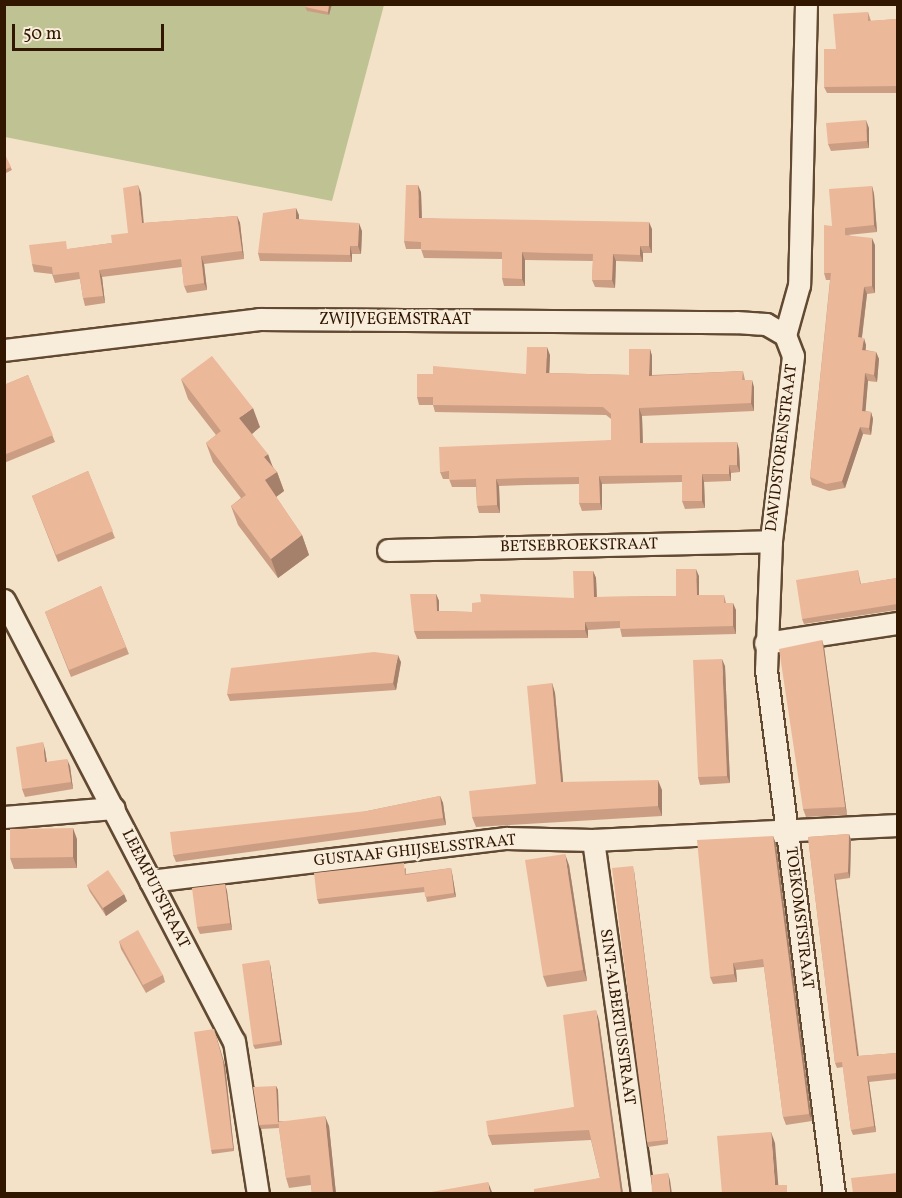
<!DOCTYPE html>
<html>
<head>
<meta charset="utf-8">
<style>
  body { margin:0 }
  #map { position:relative; width:902px; height:1198px; overflow:hidden; background:#f4e2c8; font-family:Vollkorn,serif }
  div>[style] { position:absolute }
  .green>* { inset:0; background:#bfc293 }
  .roads { filter:drop-shadow(2px 0 #624a32) drop-shadow(-2px 0 #624a32) drop-shadow(0 2px #624a32) drop-shadow(0 -2px #624a32) }
  .street>* { height:21px; margin:-10.5px; padding:0 10.5px; transform-origin:10.5px; border-radius:10.5px; background:#f8ecdb }
  .wall>* { inset:0; background:#cb9e84 }
  .shaded-wall>* { inset:0; background:#a5816c }
  .building>* { inset:0; background:#ecb89a }
  span { translate:-50% -50%; white-space:nowrap; text-align:center; line-height:1.15; -webkit-text-stroke:5px #f8ecdb; paint-order:stroke }
  .street-label { font-size:16px; color:#311700 }
  .frame { position:absolute; inset:0; border:6px solid #311700; pointer-events:none }
  .scale { position:absolute; left:12px; top:24px; width:152px; height:27px; box-sizing:border-box; border:3px solid #311700; border-top:0; padding-left:8px; font-size:18px; line-height:21px; white-space:nowrap; color:#311700; -webkit-text-stroke:4px #f8ecdb; paint-order:stroke }
</style>
</head>
<body>
<div id="map">
  <div class="green">
    <i style="clip-path:polygon(4px 5px,384px 5px,332px 201px,5px 137px)"></i>
  </div>
  <div class="roads">
    <div class="street">
      <i style="left:806px;top:4px;width:281px;rotate:91.4deg"></i>
      <i style="left:799px;top:285px;width:52px;rotate:105.6deg"></i>
      <i style="left:785px;top:335px;width:22px;rotate:69deg"></i>
      <i style="left:793px;top:356px;width:186px;rotate:96.8deg"></i>
      <i style="left:771px;top:541px;width:129px;rotate:92.2deg"></i>
      <i style="left:766px;top:670px;width:528px;rotate:82.61deg"></i>
      <i style="left:4px;top:350px;width:257px;rotate:-6.9deg"></i>
      <i style="left:259px;top:319px;width:477px;rotate:0.4deg"></i>
      <i style="left:736px;top:322px;width:30px;rotate:4deg"></i>
      <i style="left:766px;top:324px;width:22px;rotate:30deg"></i>
      <i style="left:388px;top:550px;width:383px;rotate:-1.3deg"></i>
      <i style="left:4px;top:600px;width:497px;rotate:62.5deg"></i>
      <i style="left:234px;top:1041px;width:155px;rotate:81.1deg"></i>
      <i style="left:765px;top:643px;width:134px;rotate:-8.6deg"></i>
      <i style="left:4px;top:817px;width:110px;rotate:-4.7deg"></i>
      <i style="left:593px;top:840px;width:357px;rotate:82.1deg"></i>
      <i style="left:150px;top:881px;width:359px;rotate:-6.9deg"></i>
      <i style="left:506px;top:838px;width:87px;rotate:1.3deg"></i>
      <i style="left:593px;top:840px;width:305px;rotate:-2.8deg"></i>
    </div>
  </div>
  <div class="wall">
    <i style="clip-path:polygon(306px 4px,332px 4px,329px 15px,307px 11px,305px 7px)"></i>
    <i style="clip-path:polygon(868px 12px,871px 21px,897px 19px,897px 93px,827px 93px,824px 87px,836px 49px)"></i>
    <i style="clip-path:polygon(869px 128px,869px 148px,831px 151px,828px 144px)"></i>
    <i style="clip-path:polygon(4px 153px,12px 170px,4px 174px)"></i>
    <i style="clip-path:polygon(872px 186px,874px 194px,877px 232px,848px 235px,875px 245px,875px 293px,867px 294px,862px 338px,866px 345px,866px 350px,876px 352px,879px 359px,877px 382px,868px 381px,865px 411px,871px 412px,873px 419px,871px 435px,863px 434px,845px 488px,829px 491px,812px 485px,810px 477px,830px 280px,826px 280px,824px 273px,832px 226px)"></i>
    <i style="clip-path:polygon(421px 192px,422px 218px,652px 229px,652px 253px,643px 253px,643px 262px,616px 261px,615px 288px,595px 287px,592px 280px,593px 261px,525px 260px,525px 286px,504px 286px,502px 278px,502px 259px,424px 258px,421px 249px,406px 249px,404px 241px)"></i>
    <i style="clip-path:polygon(141px 193px,144px 223px,237px 216px,240px 223px,244px 259px,204px 264px,207px 290px,187px 293px,184px 286px,182px 267px,102px 277px,105px 303px,85px 306px,83px 298px,80px 279px,55px 283px,52px 274px,34px 272px,32px 264px,69px 249px,112px 243px,128px 233px)"></i>
    <i style="clip-path:polygon(299px 215px,299px 219px,362px 231px,361px 254px,352px 254px,352px 262px,260px 261px,258px 253px)"></i>
    <i style="clip-path:polygon(650px 349px,652px 356px,652px 375px,743px 371px,745px 380px,754px 387px,754px 411px,642px 416px,643px 443px,739px 449px,740px 472px,731px 473px,731px 481px,704px 482px,705px 508px,685px 509px,682px 501px,682px 482px,602px 484px,602px 510px,582px 511px,579px 503px,579px 484px,526px 485px,499px 486px,500px 513px,479px 513px,477px 506px,476px 487px,452px 487px,449px 479px,443px 479px,440px 472px,611px 440px,611px 419px,606px 415px,435px 412px,433px 405px,419px 405px,417px 397px,526px 374px,550px 355px,549px 373px,629px 375px)"></i>
    <i style="clip-path:polygon(28px 375px,55px 442px,4px 463px,4px 385px)"></i>
    <i style="clip-path:polygon(181px 379px,260px 427px,252px 434px,273px 467px,277px 472px,284px 491px,276px 497px,302px 535px,309px 555px,278px 578px,238px 525px,231px 506px,241px 498px,213px 462px,206px 443px,216px 435px,188px 399px)"></i>
    <i style="clip-path:polygon(88px 471px,115px 538px,58px 562px,32px 496px)"></i>
    <i style="clip-path:polygon(858px 570px,861px 584px,897px 578px,897px 610px,804px 624px,802px 619px)"></i>
    <i style="clip-path:polygon(593px 571px,596px 578px,597px 597px,676px 596px,699px 576px,699px 595px,724px 595px,726px 603px,736px 610px,736px 634px,622px 637px,620px 628px,588px 630px,588px 638px,417px 639px,414px 631px,436px 594px,439px 601px,439px 611px,472px 612px,574px 598px)"></i>
    <i style="clip-path:polygon(101px 586px,129px 654px,71px 677px,45px 612px)"></i>
    <i style="clip-path:polygon(822px 640px,824px 647px,847px 815px,806px 817px,803px 809px)"></i>
    <i style="clip-path:polygon(401px 662px,396px 690px,230px 701px,227px 694px)"></i>
    <i style="clip-path:polygon(725px 666px,730px 783px,700px 785px,698px 777px)"></i>
    <i style="clip-path:polygon(552px 683px,555px 693px,563px 782px,662px 790px,662px 816px,476px 827px,472px 817px,536px 784px)"></i>
    <i style="clip-path:polygon(45px 750px,47px 762px,70px 766px,73px 789px,25px 797px,22px 789px)"></i>
    <i style="clip-path:polygon(440px 796px,443px 803px,446px 825px,176px 862px,173px 855px,367px 811px)"></i>
    <i style="clip-path:polygon(849px 834px,851px 840px,850px 878px,836px 880px,859px 1056px,897px 1053px,897px 1079px,869px 1082px,876px 1132px,853px 1135px,851px 1130px,843px 1067px,837px 1068px,835px 1063px,808px 837px)"></i>
    <i style="clip-path:polygon(773px 836px,776px 844px,812px 1121px,786px 1125px,783px 1117px,764px 967px,736px 970px,737px 982px,713px 984px,710px 977px)"></i>
    <i style="clip-path:polygon(77px 839px,77px 868px,14px 869px,10px 858px)"></i>
    <i style="clip-path:polygon(569px 865px,587px 981px,547px 987px,543px 976px)"></i>
    <i style="clip-path:polygon(406px 868px,406px 874px,451px 868px,452px 873px,456px 897px,427px 902px,425px 892px,319px 904px,317px 899px)"></i>
    <i style="clip-path:polygon(634px 871px,668px 1144px,648px 1147px,647px 1142px)"></i>
    <i style="clip-path:polygon(225px 884px,227px 891px,232px 930px,200px 934px,197px 927px)"></i>
    <i style="clip-path:polygon(87px 885px,127px 901px,106px 916px,90px 892px)"></i>
    <i style="clip-path:polygon(119px 941px,163px 975px,165px 982px,146px 993px,121px 949px)"></i>
    <i style="clip-path:polygon(270px 964px,282px 1045px,255px 1049px,253px 1045px)"></i>
    <i style="clip-path:polygon(599px 1020px,623px 1194px,534px 1194px,600px 1178px,591px 1140px,492px 1145px,488px 1135px,574px 1107px)"></i>
    <i style="clip-path:polygon(225px 1065px,234px 1151px,212px 1154px,211px 1150px)"></i>
    <i style="clip-path:polygon(276px 1086px,278px 1090px,279px 1121px,329px 1126px,336px 1194px,312px 1194px,311px 1185px,289px 1188px,286px 1178px,279px 1128px,261px 1129px,259px 1125px)"></i>
  </div>
  <div class="shaded-wall">
    <i style="clip-path:polygon(329px 4px,332px 4px,329px 15px,328px 12px)"></i>
    <i style="clip-path:polygon(866px 120px,869px 128px,869px 148px,867px 141px)"></i>
    <i style="clip-path:polygon(138px 185px,141px 193px,144px 231px,142px 223px)"></i>
    <i style="clip-path:polygon(418px 185px,421px 192px,422px 225px,419px 218px)"></i>
    <i style="clip-path:polygon(872px 186px,874px 194px,877px 232px,874px 225px)"></i>
    <i style="clip-path:polygon(296px 208px,299px 215px,299px 226px,296px 219px)"></i>
    <i style="clip-path:polygon(237px 216px,240px 223px,244px 259px,242px 251px)"></i>
    <i style="clip-path:polygon(649px 222px,652px 229px,652px 253px,649px 246px)"></i>
    <i style="clip-path:polygon(359px 223px,362px 231px,361px 254px,358px 246px)"></i>
    <i style="clip-path:polygon(872px 238px,875px 245px,875px 293px,872px 286px)"></i>
    <i style="clip-path:polygon(350px 246px,352px 254px,352px 262px,350px 255px)"></i>
    <i style="clip-path:polygon(640px 246px,643px 253px,643px 262px,640px 255px)"></i>
    <i style="clip-path:polygon(522px 252px,525px 260px,525px 286px,522px 279px)"></i>
    <i style="clip-path:polygon(613px 254px,616px 261px,615px 288px,612px 280px)"></i>
    <i style="clip-path:polygon(201px 256px,204px 264px,207px 290px,204px 283px)"></i>
    <i style="clip-path:polygon(99px 270px,102px 277px,105px 303px,103px 296px)"></i>
    <i style="clip-path:polygon(864px 287px,867px 294px,861px 344px,858px 337px)"></i>
    <i style="clip-path:polygon(864px 338px,866px 345px,864px 357px,862px 350px)"></i>
    <i style="clip-path:polygon(547px 347px,550px 355px,549px 381px,546px 373px)"></i>
    <i style="clip-path:polygon(650px 349px,652px 356px,652px 383px,649px 376px)"></i>
    <i style="clip-path:polygon(876px 352px,879px 359px,877px 382px,874px 375px)"></i>
    <i style="clip-path:polygon(865px 373px,868px 381px,865px 418px,862px 411px)"></i>
    <i style="clip-path:polygon(752px 380px,754px 387px,754px 411px,751px 403px)"></i>
    <i style="clip-path:polygon(253px 408px,260px 427px,247px 438px,239px 418px)"></i>
    <i style="clip-path:polygon(639px 408px,642px 416px,643px 450px,640px 443px)"></i>
    <i style="clip-path:polygon(871px 412px,873px 419px,871px 435px,869px 428px)"></i>
    <i style="clip-path:polygon(860px 427px,863px 434px,845px 488px,842px 481px)"></i>
    <i style="clip-path:polygon(737px 442px,739px 449px,740px 472px,737px 465px)"></i>
    <i style="clip-path:polygon(268px 454px,275px 473px,277px 472px,284px 491px,272px 500px,265px 480px,264px 457px)"></i>
    <i style="clip-path:polygon(729px 465px,731px 473px,731px 481px,729px 474px)"></i>
    <i style="clip-path:polygon(702px 474px,704px 482px,705px 508px,702px 501px)"></i>
    <i style="clip-path:polygon(599px 476px,602px 484px,602px 510px,600px 503px)"></i>
    <i style="clip-path:polygon(496px 479px,499px 486px,500px 513px,497px 505px)"></i>
    <i style="clip-path:polygon(302px 535px,309px 555px,278px 578px,271px 559px)"></i>
    <i style="clip-path:polygon(696px 569px,699px 576px,699px 603px,697px 595px)"></i>
    <i style="clip-path:polygon(593px 571px,596px 578px,597px 605px,594px 597px)"></i>
    <i style="clip-path:polygon(436px 594px,439px 601px,439px 618px,437px 611px)"></i>
    <i style="clip-path:polygon(733px 603px,736px 610px,736px 634px,733px 626px)"></i>
    <i style="clip-path:polygon(585px 622px,588px 630px,588px 638px,585px 630px)"></i>
    <i style="clip-path:polygon(822px 640px,824px 647px,847px 815px,845px 807px)"></i>
    <i style="clip-path:polygon(398px 655px,401px 662px,396px 690px,393px 683px)"></i>
    <i style="clip-path:polygon(722px 659px,725px 666px,730px 783px,727px 776px)"></i>
    <i style="clip-path:polygon(552px 683px,555px 693px,564px 791px,561px 782px)"></i>
    <i style="clip-path:polygon(43px 742px,45px 750px,48px 770px,45px 762px)"></i>
    <i style="clip-path:polygon(67px 759px,70px 766px,73px 789px,71px 782px)"></i>
    <i style="clip-path:polygon(658px 780px,662px 790px,662px 816px,658px 806px)"></i>
    <i style="clip-path:polygon(440px 796px,443px 803px,446px 825px,443px 818px)"></i>
    <i style="clip-path:polygon(73px 828px,77px 839px,77px 868px,73px 857px)"></i>
    <i style="clip-path:polygon(849px 834px,851px 840px,850px 878px,848px 872px)"></i>
    <i style="clip-path:polygon(773px 836px,776px 844px,812px 1121px,809px 1114px)"></i>
    <i style="clip-path:polygon(565px 854px,569px 865px,587px 981px,583px 970px)"></i>
    <i style="clip-path:polygon(633px 866px,634px 871px,668px 1144px,667px 1140px)"></i>
    <i style="clip-path:polygon(451px 868px,452px 873px,456px 897px,454px 893px)"></i>
    <i style="clip-path:polygon(834px 874px,836px 880px,859px 1062px,857px 1056px)"></i>
    <i style="clip-path:polygon(225px 884px,227px 891px,232px 930px,230px 923px)"></i>
    <i style="clip-path:polygon(124px 894px,127px 901px,106px 916px,103px 908px)"></i>
    <i style="clip-path:polygon(269px 960px,270px 964px,282px 1045px,280px 1041px)"></i>
    <i style="clip-path:polygon(733px 963px,736px 970px,737px 982px,734px 974px)"></i>
    <i style="clip-path:polygon(596px 1010px,599px 1020px,623px 1194px,621px 1194px)"></i>
    <i style="clip-path:polygon(214px 1029px,225px 1065px,234px 1151px,233px 1148px)"></i>
    <i style="clip-path:polygon(867px 1076px,869px 1082px,876px 1132px,874px 1126px)"></i>
    <i style="clip-path:polygon(276px 1086px,278px 1090px,279px 1128px,278px 1124px)"></i>
    <i style="clip-path:polygon(325px 1116px,329px 1126px,336px 1194px,333px 1194px)"></i>
    <i style="clip-path:polygon(771px 1132px,775px 1143px,779px 1194px,775px 1185px)"></i>
    <i style="clip-path:polygon(668px 1173px,670px 1180px,672px 1194px,670px 1194px)"></i>
    <i style="clip-path:polygon(488px 1182px,492px 1192px,492px 1194px,490px 1194px)"></i>
  </div>
  <div class="building">
    <i style="clip-path:polygon(306px 4px,329px 4px,328px 12px,305px 7px)"></i>
    <i style="clip-path:polygon(868px 12px,868px 21px,897px 19px,897px 86px,824px 87px,824px 49px,836px 49px,833px 14px)"></i>
    <i style="clip-path:polygon(866px 120px,867px 141px,828px 144px,826px 123px)"></i>
    <i style="clip-path:polygon(4px 153px,11px 167px,4px 170px)"></i>
    <i style="clip-path:polygon(138px 185px,142px 223px,237px 216px,242px 251px,201px 256px,204px 283px,184px 286px,181px 259px,99px 270px,103px 296px,83px 298px,79px 272px,53px 275px,52px 267px,32px 264px,29px 245px,66px 241px,67px 249px,112px 243px,111px 235px,128px 233px,123px 188px)"></i>
    <i style="clip-path:polygon(406px 185px,418px 185px,419px 218px,649px 222px,649px 246px,640px 246px,640px 255px,613px 254px,612px 280px,592px 280px,593px 254px,549px 253px,522px 252px,522px 279px,502px 278px,502px 252px,421px 250px,421px 242px,404px 241px)"></i>
    <i style="clip-path:polygon(872px 186px,874px 225px,845px 228px,845px 235px,872px 238px,872px 286px,864px 287px,858px 337px,864px 338px,862px 350px,876px 352px,874px 375px,865px 373px,862px 411px,871px 412px,869px 428px,860px 427px,842px 481px,826px 484px,810px 477px,831px 273px,824px 273px,824px 225px,832px 226px,829px 189px)"></i>
    <i style="clip-path:polygon(296px 208px,296px 219px,359px 223px,358px 246px,350px 246px,350px 255px,258px 253px,263px 213px)"></i>
    <i style="clip-path:polygon(527px 347px,547px 347px,546px 373px,629px 375px,629px 349px,650px 349px,649px 376px,743px 371px,742px 380px,752px 380px,751px 403px,639px 408px,640px 443px,737px 442px,737px 465px,729px 465px,729px 474px,702px 474px,702px 501px,682px 501px,682px 475px,599px 476px,600px 503px,579px 503px,579px 477px,523px 478px,496px 479px,497px 505px,477px 506px,476px 479px,449px 480px,449px 471px,440px 472px,439px 447px,611px 440px,611px 414px,603px 407px,433px 405px,433px 397px,417px 397px,417px 374px,433px 374px,433px 366px,526px 374px)"></i>
    <i style="clip-path:polygon(212px 356px,253px 408px,239px 418px,268px 454px,264px 457px,277px 472px,265px 480px,302px 535px,271px 559px,231px 506px,246px 495px,206px 443px,221px 431px,181px 379px)"></i>
    <i style="clip-path:polygon(28px 375px,53px 435px,4px 455px,4px 385px)"></i>
    <i style="clip-path:polygon(88px 471px,113px 531px,56px 555px,32px 496px)"></i>
    <i style="clip-path:polygon(676px 569px,696px 569px,697px 595px,724px 595px,724px 603px,733px 603px,733px 626px,620px 629px,620px 621px,585px 622px,585px 630px,414px 631px,410px 594px,436px 594px,437px 611px,472px 612px,472px 603px,481px 602px,480px 594px,574px 598px,573px 571px,593px 571px,594px 597px,676px 596px)"></i>
    <i style="clip-path:polygon(858px 570px,860px 584px,897px 578px,897px 604px,802px 619px,796px 580px)"></i>
    <i style="clip-path:polygon(101px 586px,126px 647px,69px 670px,45px 612px)"></i>
    <i style="clip-path:polygon(822px 640px,845px 807px,803px 809px,779px 649px)"></i>
    <i style="clip-path:polygon(374px 652px,398px 655px,393px 683px,227px 694px,231px 668px)"></i>
    <i style="clip-path:polygon(722px 659px,727px 776px,698px 777px,693px 660px)"></i>
    <i style="clip-path:polygon(552px 683px,561px 782px,658px 780px,658px 806px,472px 817px,469px 791px,536px 784px,527px 686px)"></i>
    <i style="clip-path:polygon(43px 742px,45px 762px,67px 759px,71px 782px,22px 789px,16px 747px)"></i>
    <i style="clip-path:polygon(440px 796px,443px 818px,173px 855px,170px 832px,367px 811px)"></i>
    <i style="clip-path:polygon(73px 828px,73px 857px,10px 858px,10px 829px)"></i>
    <i style="clip-path:polygon(849px 834px,848px 872px,834px 874px,857px 1056px,897px 1053px,897px 1073px,867px 1076px,874px 1126px,851px 1130px,842px 1062px,835px 1063px,808px 837px)"></i>
    <i style="clip-path:polygon(773px 836px,809px 1114px,783px 1117px,763px 959px,733px 963px,734px 974px,710px 977px,697px 840px)"></i>
    <i style="clip-path:polygon(565px 854px,583px 970px,543px 976px,525px 860px)"></i>
    <i style="clip-path:polygon(404px 863px,405px 875px,451px 868px,454px 893px,425px 897px,424px 887px,317px 899px,314px 873px)"></i>
    <i style="clip-path:polygon(633px 866px,667px 1140px,647px 1142px,612px 868px)"></i>
    <i style="clip-path:polygon(108px 870px,124px 894px,103px 908px,87px 885px)"></i>
    <i style="clip-path:polygon(225px 884px,230px 923px,197px 927px,192px 888px)"></i>
    <i style="clip-path:polygon(138px 930px,163px 975px,143px 985px,119px 941px)"></i>
    <i style="clip-path:polygon(269px 960px,280px 1041px,253px 1045px,242px 964px)"></i>
    <i style="clip-path:polygon(596px 1010px,621px 1194px,534px 1194px,534px 1189px,600px 1178px,589px 1130px,488px 1135px,486px 1121px,574px 1107px,563px 1015px)"></i>
    <i style="clip-path:polygon(214px 1029px,223px 1061px,233px 1148px,211px 1150px,194px 1032px)"></i>
    <i style="clip-path:polygon(276px 1086px,278px 1124px,259px 1125px,253px 1087px)"></i>
    <i style="clip-path:polygon(325px 1116px,333px 1194px,312px 1194px,310px 1175px,286px 1178px,278px 1122px)"></i>
    <i style="clip-path:polygon(771px 1132px,775px 1185px,787px 1185px,787px 1194px,722px 1194px,717px 1136px)"></i>
    <i style="clip-path:polygon(668px 1173px,670px 1194px,652px 1194px,651px 1175px)"></i>
    <i style="clip-path:polygon(897px 1173px,897px 1194px,853px 1194px,851px 1178px)"></i>
    <i style="clip-path:polygon(488px 1182px,490px 1194px,420px 1194px)"></i>
    <i style="clip-path:polygon(689px 1192px,690px 1194px,675px 1194px)"></i>
  </div>
  <div class="street-label">
    <span style="left:395px;top:320px">ZWIJVEGEMSTRAAT</span>
    <span style="left:782px;top:448px;rotate:-83deg">DAVIDSTORENSTRAAT</span>
    <span style="left:579px;top:546px;rotate:-1deg">BETSEBROEKSTRAAT</span>
    <span style="left:415px;top:851px;rotate:-6deg">GUSTAAF GHIJSELSSTRAAT</span>
    <span style="left:155px;top:889px;rotate:63deg">LEEMPUTSTRAAT</span>
    <span style="left:799px;top:918px;rotate:83deg">TOEKOMSTSTRAAT</span>
    <span style="left:617px;top:1017px;rotate:82deg">SINT-ALBERTUSSTRAAT</span>
  </div>
  <div class="frame"></div>
  <div class="scale">50 m</div>
</div>
</body>
</html>
